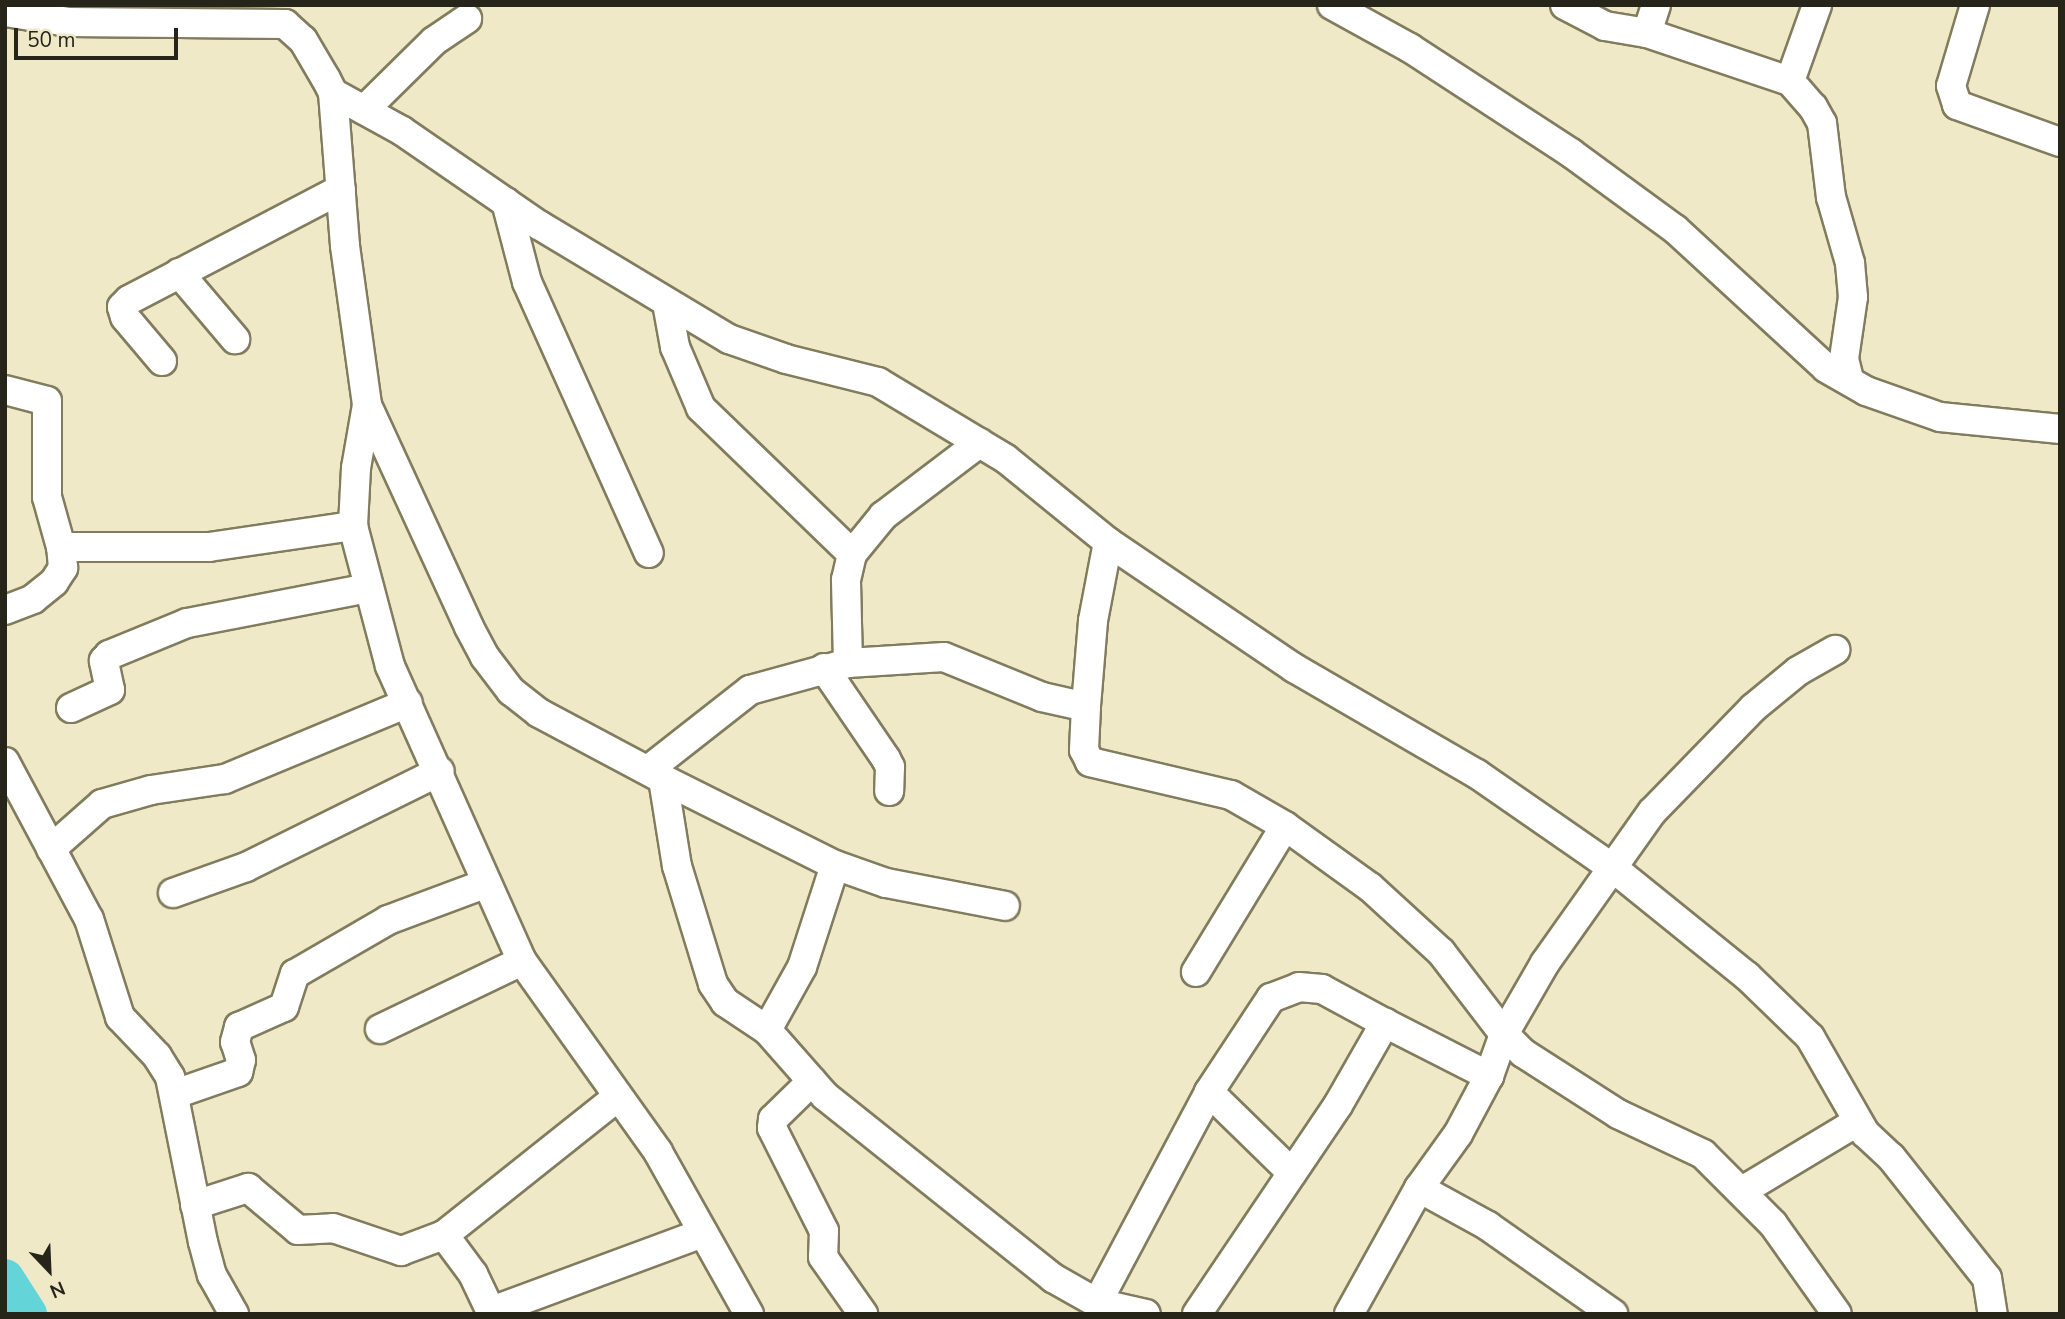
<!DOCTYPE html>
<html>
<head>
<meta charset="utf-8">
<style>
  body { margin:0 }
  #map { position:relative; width:2065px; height:1319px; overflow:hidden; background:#efe9c8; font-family:"Nunito Sans",sans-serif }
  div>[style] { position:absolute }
  .river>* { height:38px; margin:-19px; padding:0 19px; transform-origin:19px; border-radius:19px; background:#63d4d8 }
  .roads { filter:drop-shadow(2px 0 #817c5e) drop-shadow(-2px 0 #817c5e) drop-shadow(0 2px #817c5e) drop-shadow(0 -2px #817c5e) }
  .minor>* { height:28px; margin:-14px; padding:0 14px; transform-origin:14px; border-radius:14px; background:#fff }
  span { translate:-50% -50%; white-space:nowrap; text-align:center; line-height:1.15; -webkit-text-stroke:5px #efe9c8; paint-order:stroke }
  .frame { position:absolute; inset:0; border:7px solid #272519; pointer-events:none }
  .north { position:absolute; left:14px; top:1235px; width:70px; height:70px; -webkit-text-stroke:5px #efe9c8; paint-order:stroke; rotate:157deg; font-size:19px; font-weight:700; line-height:28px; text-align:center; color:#272519 }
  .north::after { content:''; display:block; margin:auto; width:24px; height:32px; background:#272519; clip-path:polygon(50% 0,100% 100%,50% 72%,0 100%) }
  .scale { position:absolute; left:14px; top:28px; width:164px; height:32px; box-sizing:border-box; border:4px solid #272519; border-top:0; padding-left:9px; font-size:21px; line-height:24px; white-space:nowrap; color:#272519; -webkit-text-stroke:5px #efe9c8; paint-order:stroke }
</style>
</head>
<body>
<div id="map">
  <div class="river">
    <i style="left:5px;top:1278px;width:43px;rotate:57.4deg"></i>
  </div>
  <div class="roads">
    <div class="minor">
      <i style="left:1332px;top:5px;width:89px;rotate:28.9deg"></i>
      <i style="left:1410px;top:48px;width:192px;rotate:33.1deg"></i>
      <i style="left:1571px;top:153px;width:129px;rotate:36.2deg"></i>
      <i style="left:1675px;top:229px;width:205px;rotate:42.6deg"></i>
      <i style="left:1826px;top:368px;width:46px;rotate:29.9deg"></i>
      <i style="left:1866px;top:391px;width:78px;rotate:19.4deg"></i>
      <i style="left:1940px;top:417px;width:121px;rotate:5.7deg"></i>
      <i style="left:1565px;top:5px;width:45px;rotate:27.7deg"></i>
      <i style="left:1605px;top:26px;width:43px;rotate:9.5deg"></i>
      <i style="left:1647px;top:33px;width:151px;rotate:18.6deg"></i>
      <i style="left:1790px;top:81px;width:35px;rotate:49deg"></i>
      <i style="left:1813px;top:107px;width:18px;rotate:61deg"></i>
      <i style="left:1822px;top:123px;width:75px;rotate:83.1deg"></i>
      <i style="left:1831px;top:197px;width:69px;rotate:73.9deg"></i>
      <i style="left:1850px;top:263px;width:34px;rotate:85deg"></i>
      <i style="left:1853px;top:297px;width:63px;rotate:98.3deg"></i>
      <i style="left:1844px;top:359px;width:21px;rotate:76deg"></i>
      <i style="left:1975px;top:5px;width:84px;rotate:106.5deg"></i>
      <i style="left:1951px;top:86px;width:20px;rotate:72deg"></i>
      <i style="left:1957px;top:105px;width:109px;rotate:19.8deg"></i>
      <i style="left:5px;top:12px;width:65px;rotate:8.9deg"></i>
      <i style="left:69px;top:22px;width:216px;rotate:0.5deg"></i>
      <i style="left:285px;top:24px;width:24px;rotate:42deg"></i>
      <i style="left:303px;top:40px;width:45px;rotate:59.5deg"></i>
      <i style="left:326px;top:79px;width:16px;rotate:63deg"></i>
      <i style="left:333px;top:93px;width:153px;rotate:85.5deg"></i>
      <i style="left:345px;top:246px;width:161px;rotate:82.1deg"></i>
      <i style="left:367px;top:405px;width:64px;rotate:99.9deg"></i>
      <i style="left:356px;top:468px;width:58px;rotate:93deg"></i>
      <i style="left:353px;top:526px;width:145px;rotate:75.2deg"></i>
      <i style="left:390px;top:666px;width:323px;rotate:65.9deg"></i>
      <i style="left:522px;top:961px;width:234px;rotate:54.5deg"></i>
      <i style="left:658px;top:1152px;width:186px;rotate:60.7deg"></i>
      <i style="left:1647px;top:33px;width:29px;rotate:-72deg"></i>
      <i style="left:1790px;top:81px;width:81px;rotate:-70.4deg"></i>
      <i style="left:333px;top:93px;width:79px;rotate:28.8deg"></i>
      <i style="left:402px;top:131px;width:166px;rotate:34.5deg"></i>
      <i style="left:539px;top:225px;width:222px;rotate:31deg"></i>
      <i style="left:729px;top:339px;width:60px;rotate:19.3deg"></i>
      <i style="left:786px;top:359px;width:95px;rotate:14deg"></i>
      <i style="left:878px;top:382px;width:149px;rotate:31deg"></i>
      <i style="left:1006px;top:459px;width:132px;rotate:39.1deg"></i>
      <i style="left:1108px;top:542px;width:80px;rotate:100.8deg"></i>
      <i style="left:1093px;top:621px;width:86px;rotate:94.7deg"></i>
      <i style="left:364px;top:110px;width:98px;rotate:-44.6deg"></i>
      <i style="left:434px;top:41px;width:40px;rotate:-34deg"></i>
      <i style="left:506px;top:202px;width:83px;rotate:75.3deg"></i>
      <i style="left:527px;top:282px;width:297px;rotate:65.8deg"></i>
      <i style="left:179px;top:273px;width:87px;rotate:49.7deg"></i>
      <i style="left:667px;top:303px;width:45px;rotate:79.7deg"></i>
      <i style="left:675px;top:347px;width:66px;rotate:66.9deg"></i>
      <i style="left:701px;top:408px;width:210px;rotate:44deg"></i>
      <i style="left:162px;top:361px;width:57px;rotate:-130.1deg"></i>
      <i style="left:125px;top:317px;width:10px;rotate:-107deg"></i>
      <i style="left:122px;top:307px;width:10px;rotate:-45deg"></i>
      <i style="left:129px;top:300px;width:239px;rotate:-27.6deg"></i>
      <i style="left:5px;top:390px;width:43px;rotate:14.7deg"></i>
      <i style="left:47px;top:401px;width:96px;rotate:90deg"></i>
      <i style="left:47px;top:497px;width:52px;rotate:74.4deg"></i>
      <i style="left:61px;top:547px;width:148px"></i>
      <i style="left:209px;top:547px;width:146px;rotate:-8.3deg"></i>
      <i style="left:367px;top:405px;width:244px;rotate:65.3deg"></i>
      <i style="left:469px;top:627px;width:34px;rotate:62deg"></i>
      <i style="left:485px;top:657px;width:43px;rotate:52.6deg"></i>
      <i style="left:511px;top:691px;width:36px;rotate:38deg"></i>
      <i style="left:539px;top:713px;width:140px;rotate:28deg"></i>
      <i style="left:663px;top:779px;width:88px;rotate:80.9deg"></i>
      <i style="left:677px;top:866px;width:123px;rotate:73deg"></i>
      <i style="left:713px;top:984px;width:22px;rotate:56deg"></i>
      <i style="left:725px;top:1002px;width:50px;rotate:33.7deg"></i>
      <i style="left:1108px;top:542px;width:225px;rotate:34.1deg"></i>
      <i style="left:1294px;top:668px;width:211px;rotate:30.1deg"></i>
      <i style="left:1477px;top:774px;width:165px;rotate:34.7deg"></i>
      <i style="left:1613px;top:868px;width:172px;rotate:38.9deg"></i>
      <i style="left:1747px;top:976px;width:88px;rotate:44.1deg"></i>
      <i style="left:1810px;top:1037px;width:111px;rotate:60.2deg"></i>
      <i style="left:1865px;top:1133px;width:35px;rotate:43deg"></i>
      <i style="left:1891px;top:1157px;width:154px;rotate:51.6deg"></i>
      <i style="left:1987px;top:1278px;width:36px;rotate:81deg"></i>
      <i style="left:5px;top:610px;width:30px;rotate:-21deg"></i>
      <i style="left:33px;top:599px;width:27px;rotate:-39deg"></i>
      <i style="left:54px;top:582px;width:17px;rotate:-57deg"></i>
      <i style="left:63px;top:568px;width:21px;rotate:-95deg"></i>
      <i style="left:848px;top:663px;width:83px;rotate:-91.4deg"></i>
      <i style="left:846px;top:580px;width:27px;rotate:-77deg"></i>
      <i style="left:852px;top:554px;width:49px;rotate:-50.8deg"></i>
      <i style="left:883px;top:516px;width:121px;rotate:-37.2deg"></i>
      <i style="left:824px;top:668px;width:110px;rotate:55.7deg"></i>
      <i style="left:886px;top:759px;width:9px;rotate:63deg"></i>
      <i style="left:890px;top:767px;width:24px;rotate:92deg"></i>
      <i style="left:71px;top:708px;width:43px;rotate:-24.8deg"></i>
      <i style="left:110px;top:690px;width:30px;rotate:-102deg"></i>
      <i style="left:104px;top:661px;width:8px;rotate:-50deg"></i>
      <i style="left:109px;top:655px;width:84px;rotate:-22.3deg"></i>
      <i style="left:187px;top:623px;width:185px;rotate:-10.9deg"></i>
      <i style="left:5px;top:762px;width:178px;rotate:61.9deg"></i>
      <i style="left:89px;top:919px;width:103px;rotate:72.4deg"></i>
      <i style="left:120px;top:1017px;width:54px;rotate:46.5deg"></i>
      <i style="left:157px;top:1056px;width:25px;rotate:58deg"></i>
      <i style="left:170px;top:1077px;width:168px;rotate:78.7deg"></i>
      <i style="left:203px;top:1242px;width:34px;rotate:75deg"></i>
      <i style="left:212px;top:1275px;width:45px;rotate:60.6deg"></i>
      <i style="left:648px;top:770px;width:130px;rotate:-38.1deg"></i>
      <i style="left:750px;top:690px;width:102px;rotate:-15.4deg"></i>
      <i style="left:848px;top:663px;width:96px;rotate:-3.6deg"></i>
      <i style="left:944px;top:657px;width:106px;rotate:22.2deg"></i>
      <i style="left:1042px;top:697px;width:45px;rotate:12.8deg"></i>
      <i style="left:1086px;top:707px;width:43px;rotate:92.7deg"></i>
      <i style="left:1084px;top:750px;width:13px;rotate:63deg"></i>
      <i style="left:1090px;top:762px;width:145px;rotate:13.2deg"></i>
      <i style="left:1231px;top:795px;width:62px;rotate:29.9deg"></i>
      <i style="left:1285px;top:826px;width:171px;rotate:121.4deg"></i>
      <i style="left:663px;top:779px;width:192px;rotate:26.6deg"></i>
      <i style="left:835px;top:865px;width:107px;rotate:107.9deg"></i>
      <i style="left:802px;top:967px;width:72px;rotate:119.1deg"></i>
      <i style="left:767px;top:1030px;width:88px;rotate:48.7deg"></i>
      <i style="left:825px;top:1096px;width:292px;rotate:38.6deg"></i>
      <i style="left:1053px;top:1278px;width:51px;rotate:29.6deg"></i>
      <i style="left:1097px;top:1303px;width:50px;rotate:12.7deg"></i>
      <i style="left:1285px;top:826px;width:105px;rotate:35.7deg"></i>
      <i style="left:1370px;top:887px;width:96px;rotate:42.5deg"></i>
      <i style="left:1441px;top:952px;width:103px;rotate:52.5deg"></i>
      <i style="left:1504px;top:1034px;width:82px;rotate:-60deg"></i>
      <i style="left:1545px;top:963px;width:185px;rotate:-54.7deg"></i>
      <i style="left:1652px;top:812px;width:145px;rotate:-45.8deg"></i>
      <i style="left:1753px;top:708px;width:58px;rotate:-39.4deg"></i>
      <i style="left:1798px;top:671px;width:43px;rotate:-29.6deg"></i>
      <i style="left:51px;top:849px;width:68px;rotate:-41.4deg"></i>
      <i style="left:102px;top:804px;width:51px;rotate:-15.9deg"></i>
      <i style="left:151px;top:790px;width:75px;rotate:-8.5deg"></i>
      <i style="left:225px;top:779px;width:198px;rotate:-22.6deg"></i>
      <i style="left:835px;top:865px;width:54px;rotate:19.4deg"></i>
      <i style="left:886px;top:883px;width:121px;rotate:10.9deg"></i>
      <i style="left:173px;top:893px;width:77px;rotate:-19.6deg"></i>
      <i style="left:246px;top:867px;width:216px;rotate:-26.3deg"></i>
      <i style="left:380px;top:1029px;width:157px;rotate:-25.6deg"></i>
      <i style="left:1489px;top:1076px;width:45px;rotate:-70.3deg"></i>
      <i style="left:1504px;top:1034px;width:27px;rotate:45deg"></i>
      <i style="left:1523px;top:1053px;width:113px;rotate:32.7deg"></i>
      <i style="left:1618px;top:1114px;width:94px;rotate:25.2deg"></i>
      <i style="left:1703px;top:1154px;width:99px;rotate:45deg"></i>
      <i style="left:1773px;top:1224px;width:110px;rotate:54.6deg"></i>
      <i style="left:812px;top:1081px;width:54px;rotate:135.7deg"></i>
      <i style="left:773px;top:1119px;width:9px;rotate:96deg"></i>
      <i style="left:772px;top:1128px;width:115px;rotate:63.2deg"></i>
      <i style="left:824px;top:1231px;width:26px;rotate:92deg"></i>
      <i style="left:823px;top:1257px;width:70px;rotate:54.9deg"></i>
      <i style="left:1209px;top:1092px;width:116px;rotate:44.3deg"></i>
      <i style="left:175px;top:1094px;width:67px;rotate:-19.2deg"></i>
      <i style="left:238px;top:1072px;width:12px;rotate:-76deg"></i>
      <i style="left:241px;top:1060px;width:19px;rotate:-108deg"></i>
      <i style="left:235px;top:1042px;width:16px;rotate:-75deg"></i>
      <i style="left:239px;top:1027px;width:49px;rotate:-24deg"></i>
      <i style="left:284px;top:1007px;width:35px;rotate:-72deg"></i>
      <i style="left:295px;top:974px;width:108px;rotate:-30.1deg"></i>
      <i style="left:388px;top:920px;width:103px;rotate:-20.4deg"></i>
      <i style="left:1742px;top:1191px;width:134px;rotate:-31deg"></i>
      <i style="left:195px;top:1205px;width:56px;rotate:-17.8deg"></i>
      <i style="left:248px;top:1188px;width:65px;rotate:40deg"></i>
      <i style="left:298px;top:1230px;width:35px;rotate:-3deg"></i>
      <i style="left:333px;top:1228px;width:72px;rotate:18.7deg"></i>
      <i style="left:401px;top:1251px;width:46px;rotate:-20.4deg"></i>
      <i style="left:1097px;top:1303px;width:239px;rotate:-62deg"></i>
      <i style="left:1209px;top:1092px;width:113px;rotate:-56.6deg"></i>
      <i style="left:1271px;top:998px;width:30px;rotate:-21deg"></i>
      <i style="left:1299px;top:987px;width:23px;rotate:5deg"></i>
      <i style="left:1322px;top:989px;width:72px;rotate:28.4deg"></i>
      <i style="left:492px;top:1311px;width:225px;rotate:-20.3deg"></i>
      <i style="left:492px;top:1314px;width:44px;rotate:-115.4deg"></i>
      <i style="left:473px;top:1274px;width:49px;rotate:-126.6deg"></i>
      <i style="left:444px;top:1235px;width:220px;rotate:-38.5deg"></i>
      <i style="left:1197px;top:1314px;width:252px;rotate:-56deg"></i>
      <i style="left:1338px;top:1105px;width:95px;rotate:-60.2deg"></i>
      <i style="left:1385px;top:1023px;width:117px;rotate:27deg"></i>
      <i style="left:1489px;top:1076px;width:66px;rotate:118.1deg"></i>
      <i style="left:1458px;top:1134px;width:67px;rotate:125.8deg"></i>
      <i style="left:1419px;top:1188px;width:79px;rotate:28.8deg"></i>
      <i style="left:1488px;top:1226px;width:153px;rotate:35.1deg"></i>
      <i style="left:1349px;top:1314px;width:144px;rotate:-60.9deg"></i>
    </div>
  </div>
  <div class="frame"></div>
  <div class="north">N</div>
  <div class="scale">50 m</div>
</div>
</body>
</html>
